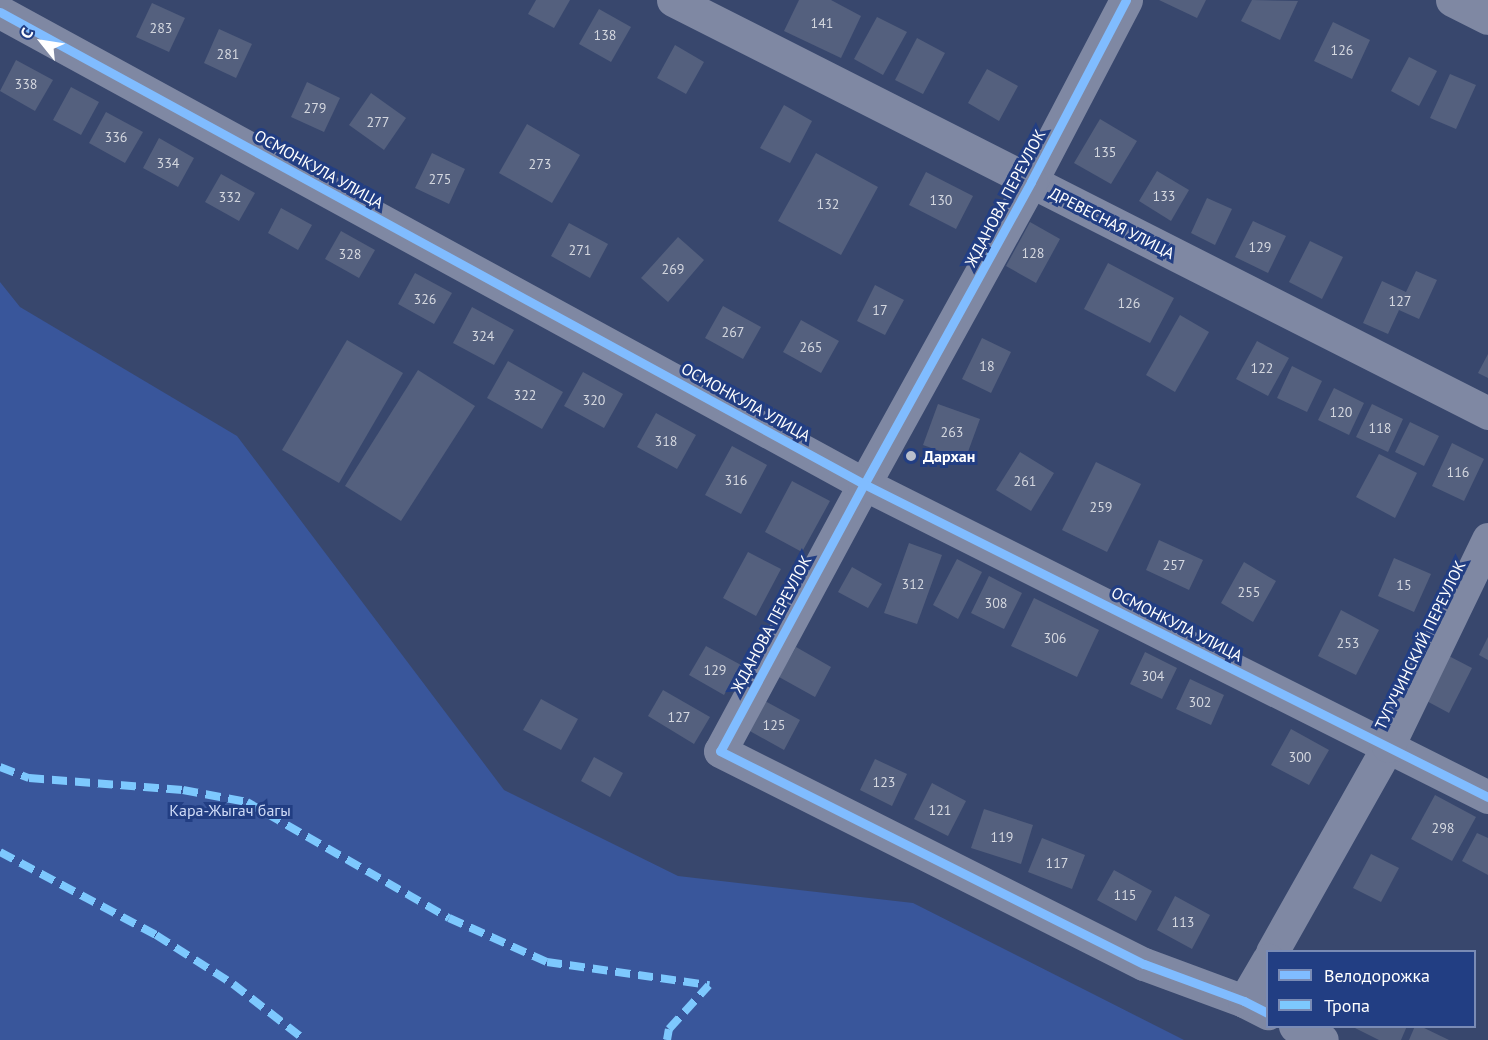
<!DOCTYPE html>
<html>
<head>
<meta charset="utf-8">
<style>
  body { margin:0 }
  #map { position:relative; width:1488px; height:1040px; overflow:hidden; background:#38476d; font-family:"PT Sans",sans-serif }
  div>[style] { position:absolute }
  .green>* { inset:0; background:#39569b }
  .building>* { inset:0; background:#54607e }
  .minor>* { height:33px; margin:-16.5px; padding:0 16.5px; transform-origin:16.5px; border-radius:16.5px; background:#7f88a3 }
  .quiet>* { height:8px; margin-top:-4px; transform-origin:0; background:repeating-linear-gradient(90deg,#7dc8fe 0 15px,transparent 0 23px) }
  .cycleway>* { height:9px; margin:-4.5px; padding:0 4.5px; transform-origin:4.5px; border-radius:4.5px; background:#80bcff }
  .dots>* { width:16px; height:16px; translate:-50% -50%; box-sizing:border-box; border:3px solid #223e83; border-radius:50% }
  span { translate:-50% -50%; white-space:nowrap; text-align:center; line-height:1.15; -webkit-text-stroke:6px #223e83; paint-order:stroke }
  .number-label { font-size:14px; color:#d4d7df }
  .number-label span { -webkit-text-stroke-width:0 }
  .street-label { font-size:16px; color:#fff }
  .poi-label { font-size:16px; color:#fff; font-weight:700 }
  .left { translate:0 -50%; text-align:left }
  .park-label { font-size:16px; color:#cedaf6 }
  .legend { position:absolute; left:1266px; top:950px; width:210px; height:78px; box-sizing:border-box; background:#223e83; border:2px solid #7a8bb5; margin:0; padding:8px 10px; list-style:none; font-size:18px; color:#fff }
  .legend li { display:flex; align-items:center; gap:12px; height:30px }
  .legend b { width:30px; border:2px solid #7a8bb5 }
  .north { position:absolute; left:12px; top:12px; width:60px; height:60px; -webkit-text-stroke:4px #223e83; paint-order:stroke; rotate:300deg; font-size:16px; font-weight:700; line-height:24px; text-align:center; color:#fff }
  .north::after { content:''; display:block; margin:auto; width:21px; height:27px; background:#fff; clip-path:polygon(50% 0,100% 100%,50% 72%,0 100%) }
</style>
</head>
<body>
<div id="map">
  <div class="green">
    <i style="clip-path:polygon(0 282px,20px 307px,237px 436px,504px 790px,678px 876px,913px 903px,1184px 1040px,0 1040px)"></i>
  </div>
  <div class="building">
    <i style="clip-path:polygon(536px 0,570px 0,554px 28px,528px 14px)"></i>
    <i style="clip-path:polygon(799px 0,831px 0,861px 16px,841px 58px,784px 31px)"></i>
    <i style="clip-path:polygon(1159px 0,1206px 0,1197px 18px)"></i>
    <i style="clip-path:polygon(1252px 0,1298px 1px,1280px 40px,1241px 21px)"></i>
    <i style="clip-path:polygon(152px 3px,185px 18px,169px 52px,136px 37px)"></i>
    <i style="clip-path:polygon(599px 9px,631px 27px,611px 62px,579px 44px)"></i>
    <i style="clip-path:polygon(877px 17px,907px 32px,883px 75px,854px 59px)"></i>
    <i style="clip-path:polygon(1333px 22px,1370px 40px,1352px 79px,1314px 61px)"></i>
    <i style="clip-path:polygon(219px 29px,252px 44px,236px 78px,204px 63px)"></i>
    <i style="clip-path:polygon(917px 38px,945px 53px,923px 94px,895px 80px)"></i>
    <i style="clip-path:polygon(675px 45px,704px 62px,686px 94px,657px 78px)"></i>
    <i style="clip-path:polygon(1409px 57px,1437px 71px,1419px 106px,1391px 91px)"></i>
    <i style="clip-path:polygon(16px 60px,53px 80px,35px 111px,0 91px)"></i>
    <i style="clip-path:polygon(987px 69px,1018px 86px,999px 121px,968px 103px)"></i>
    <i style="clip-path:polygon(1450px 74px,1476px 85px,1456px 129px,1430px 118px)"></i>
    <i style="clip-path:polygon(307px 82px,340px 98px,324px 132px,291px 117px)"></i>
    <i style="clip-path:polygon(71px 87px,99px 102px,81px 135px,53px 120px)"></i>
    <i style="clip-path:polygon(371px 93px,406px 118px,384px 150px,349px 125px)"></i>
    <i style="clip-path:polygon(784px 105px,812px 121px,790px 163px,760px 148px)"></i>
    <i style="clip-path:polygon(106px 112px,143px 132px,125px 163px,89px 143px)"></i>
    <i style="clip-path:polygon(1100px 119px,1137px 141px,1111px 184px,1074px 163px)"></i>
    <i style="clip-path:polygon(527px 124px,580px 155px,552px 203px,499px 173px)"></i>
    <i style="clip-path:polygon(159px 138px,194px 158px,178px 187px,143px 168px)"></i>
    <i style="clip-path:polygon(432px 153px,465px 169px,449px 204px,415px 188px)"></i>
    <i style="clip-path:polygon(816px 153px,878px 187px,841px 255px,778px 221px)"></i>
    <i style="clip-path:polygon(1157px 171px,1189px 190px,1171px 221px,1139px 201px)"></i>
    <i style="clip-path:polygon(926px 172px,973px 196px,956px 229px,909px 205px)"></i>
    <i style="clip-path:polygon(221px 174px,255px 193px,239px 221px,205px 202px)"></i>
    <i style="clip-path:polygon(1207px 198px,1232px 209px,1215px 245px,1191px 233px)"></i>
    <i style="clip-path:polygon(281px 208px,312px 225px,298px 250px,268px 233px)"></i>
    <i style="clip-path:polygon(1253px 221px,1286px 236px,1268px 273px,1235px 257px)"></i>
    <i style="clip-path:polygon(1030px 222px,1060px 239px,1036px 283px,1006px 266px)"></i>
    <i style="clip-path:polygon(569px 223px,608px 244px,590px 278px,551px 256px)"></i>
    <i style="clip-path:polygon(341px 231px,375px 250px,359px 278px,325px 259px)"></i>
    <i style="clip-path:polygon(678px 237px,704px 260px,668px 302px,641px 278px)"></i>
    <i style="clip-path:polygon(1310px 241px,1343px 257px,1322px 299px,1289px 282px)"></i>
    <i style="clip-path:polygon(1108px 263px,1174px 298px,1150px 343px,1084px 309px)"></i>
    <i style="clip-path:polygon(1416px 271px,1437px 280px,1419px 319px,1399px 310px,1388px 334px,1363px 323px,1382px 281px,1406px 292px)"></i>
    <i style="clip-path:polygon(415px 273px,452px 293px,434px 324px,398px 304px)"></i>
    <i style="clip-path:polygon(875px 285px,904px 300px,885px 335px,857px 321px)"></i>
    <i style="clip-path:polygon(723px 306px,761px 327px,743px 359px,705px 338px)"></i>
    <i style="clip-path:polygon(472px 307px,514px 330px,494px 365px,453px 343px)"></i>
    <i style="clip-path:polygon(1180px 315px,1209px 332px,1175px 392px,1146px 375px)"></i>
    <i style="clip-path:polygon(801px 320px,839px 341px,821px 373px,783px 352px)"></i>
    <i style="clip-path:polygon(982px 338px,1011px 352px,991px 393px,962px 379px)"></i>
    <i style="clip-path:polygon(347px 340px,403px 373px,339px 483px,282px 450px)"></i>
    <i style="clip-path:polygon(1257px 341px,1289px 358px,1268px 396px,1236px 379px)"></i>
    <i style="clip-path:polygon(1488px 354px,1488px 378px,1478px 373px)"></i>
    <i style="clip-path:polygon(508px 361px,563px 392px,542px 429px,487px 398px)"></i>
    <i style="clip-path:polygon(1292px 366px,1322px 381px,1307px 412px,1277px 398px)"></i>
    <i style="clip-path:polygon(418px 370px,475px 406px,401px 521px,345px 486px)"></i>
    <i style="clip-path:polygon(583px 372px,623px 394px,604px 428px,564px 406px)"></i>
    <i style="clip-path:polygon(1334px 388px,1364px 403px,1349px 435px,1318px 420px)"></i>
    <i style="clip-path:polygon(938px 404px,980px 419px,965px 460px,923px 445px)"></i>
    <i style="clip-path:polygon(1372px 404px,1403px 419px,1388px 452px,1356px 437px)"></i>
    <i style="clip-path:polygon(656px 413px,696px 435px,677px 469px,637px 447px)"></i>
    <i style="clip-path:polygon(1410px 422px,1439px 436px,1424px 466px,1395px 452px)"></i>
    <i style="clip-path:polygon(1452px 443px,1484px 459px,1464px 501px,1432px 486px)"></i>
    <i style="clip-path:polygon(732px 446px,767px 465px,741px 514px,705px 495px)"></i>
    <i style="clip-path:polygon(1020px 452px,1054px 473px,1031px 511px,996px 490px)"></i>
    <i style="clip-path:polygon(1379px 454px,1417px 473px,1395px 518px,1356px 497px)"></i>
    <i style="clip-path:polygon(1096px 462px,1141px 484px,1107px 552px,1062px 530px)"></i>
    <i style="clip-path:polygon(792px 481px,830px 501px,802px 552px,765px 532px)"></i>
    <i style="clip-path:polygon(1159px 540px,1203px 560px,1189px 590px,1146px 570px)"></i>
    <i style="clip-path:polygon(909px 543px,942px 555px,917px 624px,884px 613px)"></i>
    <i style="clip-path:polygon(748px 552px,781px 569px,756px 616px,723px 598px)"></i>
    <i style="clip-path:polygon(1394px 558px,1431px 574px,1414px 612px,1378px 596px)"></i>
    <i style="clip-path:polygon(957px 559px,982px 572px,958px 619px,933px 605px)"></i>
    <i style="clip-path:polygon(1244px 562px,1276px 581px,1253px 622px,1221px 603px)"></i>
    <i style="clip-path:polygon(852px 567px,882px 584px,868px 608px,838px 592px)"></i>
    <i style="clip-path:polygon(989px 576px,1022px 593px,1004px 629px,971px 613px)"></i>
    <i style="clip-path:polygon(1034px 598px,1099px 630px,1077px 677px,1011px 646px)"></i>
    <i style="clip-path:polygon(1341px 610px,1379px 630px,1356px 675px,1318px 656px)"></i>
    <i style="clip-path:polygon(1488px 637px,1488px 660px,1479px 655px)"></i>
    <i style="clip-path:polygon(706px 646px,741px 665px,724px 695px,689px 675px)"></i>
    <i style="clip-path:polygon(796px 647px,831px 667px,815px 697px,779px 677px)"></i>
    <i style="clip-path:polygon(1145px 652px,1177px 668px,1162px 699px,1130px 684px)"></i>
    <i style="clip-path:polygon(1445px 654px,1472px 668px,1449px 713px,1421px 698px)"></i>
    <i style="clip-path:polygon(1190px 679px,1224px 695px,1211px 725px,1176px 709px)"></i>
    <i style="clip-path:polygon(663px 690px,710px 717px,694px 744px,648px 716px)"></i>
    <i style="clip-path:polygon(541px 699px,578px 719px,561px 750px,523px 730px)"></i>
    <i style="clip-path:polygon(765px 701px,800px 720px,784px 750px,748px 730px)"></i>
    <i style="clip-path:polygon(1291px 729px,1329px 750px,1309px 785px,1271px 765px)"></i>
    <i style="clip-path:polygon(594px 757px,623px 773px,610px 797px,581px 781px)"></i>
    <i style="clip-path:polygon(875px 759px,907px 774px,892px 806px,860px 790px)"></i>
    <i style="clip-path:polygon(932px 783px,966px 801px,948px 836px,914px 819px)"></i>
    <i style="clip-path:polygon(1435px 795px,1476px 817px,1452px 861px,1411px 839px)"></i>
    <i style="clip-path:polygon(984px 809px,1033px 825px,1021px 864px,971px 848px)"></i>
    <i style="clip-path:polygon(1477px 833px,1488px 838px,1488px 875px,1462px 861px)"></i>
    <i style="clip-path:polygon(1042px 838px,1085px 855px,1072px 889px,1028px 872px)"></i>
    <i style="clip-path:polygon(1371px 854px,1399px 868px,1381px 902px,1353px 888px)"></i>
    <i style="clip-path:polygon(1114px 870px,1152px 891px,1136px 921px,1097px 900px)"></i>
    <i style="clip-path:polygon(1175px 896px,1210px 915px,1192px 949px,1157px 930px)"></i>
    <i style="clip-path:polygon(1351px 1026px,1407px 1026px,1401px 1040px,1379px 1040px)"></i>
    <i style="clip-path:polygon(1415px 1026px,1420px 1026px,1449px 1040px,1409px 1040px)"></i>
  </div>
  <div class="minor">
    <i style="left:673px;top:0;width:914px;rotate:26.87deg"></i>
    <i style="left:1126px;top:0;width:205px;rotate:117.6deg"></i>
    <i style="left:1031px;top:182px;width:345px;rotate:118.9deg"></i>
    <i style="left:864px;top:484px;width:303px;rotate:118.3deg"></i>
    <i style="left:720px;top:751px;width:474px;rotate:26.7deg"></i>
    <i style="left:1144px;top:964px;width:107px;rotate:20.3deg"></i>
    <i style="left:1244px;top:1001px;width:27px;rotate:27deg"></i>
    <i style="left:1452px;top:0;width:40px;rotate:26.6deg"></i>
    <i style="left:0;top:12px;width:985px;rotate:28.65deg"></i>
    <i style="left:864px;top:484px;width:698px;rotate:26.64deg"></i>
    <i style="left:1272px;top:952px;width:236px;rotate:-60.6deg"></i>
    <i style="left:1388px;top:746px;width:230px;rotate:-64.2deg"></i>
    <i style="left:1244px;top:1001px;width:48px;rotate:-59.7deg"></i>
    <i style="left:1295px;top:1026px;width:30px;rotate:27deg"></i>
  </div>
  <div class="quiet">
    <i style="left:0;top:767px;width:31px;rotate:21deg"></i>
    <i style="left:29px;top:778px;width:154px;rotate:4.5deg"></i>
    <i style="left:183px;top:790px;width:65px;rotate:10.6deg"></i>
    <i style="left:247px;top:802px;width:233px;rotate:29.9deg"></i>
    <i style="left:449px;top:918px;width:107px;rotate:24.2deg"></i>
    <i style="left:547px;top:962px;width:164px;rotate:8.1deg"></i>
    <i style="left:0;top:852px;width:177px;rotate:28deg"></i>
    <i style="left:156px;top:935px;width:91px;rotate:32.5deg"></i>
    <i style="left:233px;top:984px;width:91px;rotate:37.9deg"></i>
    <i style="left:667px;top:1040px;width:11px;rotate:-80deg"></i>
    <i style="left:669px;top:1029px;width:59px;rotate:-47.7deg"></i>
  </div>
  <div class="cycleway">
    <i style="left:1126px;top:0;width:205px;rotate:117.6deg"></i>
    <i style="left:1031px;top:182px;width:345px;rotate:118.9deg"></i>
    <i style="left:864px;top:484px;width:303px;rotate:118.3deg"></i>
    <i style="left:720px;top:751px;width:474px;rotate:26.7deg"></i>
    <i style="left:1144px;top:964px;width:107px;rotate:20.3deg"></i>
    <i style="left:1244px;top:1001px;width:27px;rotate:27deg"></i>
    <i style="left:0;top:12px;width:985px;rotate:28.65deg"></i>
    <i style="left:864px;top:484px;width:698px;rotate:26.64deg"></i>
  </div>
  <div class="dots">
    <i style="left:911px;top:456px;background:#b9bfcc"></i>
  </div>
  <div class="number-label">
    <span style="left:822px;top:23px">141</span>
    <span style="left:161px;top:28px">283</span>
    <span style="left:605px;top:35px">138</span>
    <span style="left:1342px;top:50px">126</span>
    <span style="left:228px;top:54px">281</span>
    <span style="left:26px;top:84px">338</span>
    <span style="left:315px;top:108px">279</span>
    <span style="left:378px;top:122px">277</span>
    <span style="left:116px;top:137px">336</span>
    <span style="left:1105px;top:152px">135</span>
    <span style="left:168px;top:163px">334</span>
    <span style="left:540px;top:164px">273</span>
    <span style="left:440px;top:179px">275</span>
    <span style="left:1164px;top:196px">133</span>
    <span style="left:230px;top:197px">332</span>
    <span style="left:941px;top:200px">130</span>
    <span style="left:828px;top:204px">132</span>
    <span style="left:1260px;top:247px">129</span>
    <span style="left:580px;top:250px">271</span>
    <span style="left:1033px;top:253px">128</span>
    <span style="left:350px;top:254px">328</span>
    <span style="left:673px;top:269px">269</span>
    <span style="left:425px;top:299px">326</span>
    <span style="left:1400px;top:301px">127</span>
    <span style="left:1129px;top:303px">126</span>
    <span style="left:880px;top:310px">17</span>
    <span style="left:733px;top:332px">267</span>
    <span style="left:483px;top:336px">324</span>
    <span style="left:811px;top:347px">265</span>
    <span style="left:987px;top:366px">18</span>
    <span style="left:1262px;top:368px">122</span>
    <span style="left:525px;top:395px">322</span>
    <span style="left:594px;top:400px">320</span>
    <span style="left:1341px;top:412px">120</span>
    <span style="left:1380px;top:428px">118</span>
    <span style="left:952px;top:432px">263</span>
    <span style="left:666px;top:441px">318</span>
    <span style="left:1458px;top:472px">116</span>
    <span style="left:736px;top:480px">316</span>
    <span style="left:1025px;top:481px">261</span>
    <span style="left:1101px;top:507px">259</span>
    <span style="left:1174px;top:565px">257</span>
    <span style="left:913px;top:584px">312</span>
    <span style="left:1404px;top:585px">15</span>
    <span style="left:1249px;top:592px">255</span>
    <span style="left:996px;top:603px">308</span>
    <span style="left:1055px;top:638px">306</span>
    <span style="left:1348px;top:643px">253</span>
    <span style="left:715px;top:670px">129</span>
    <span style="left:1153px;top:676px">304</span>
    <span style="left:1200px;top:702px">302</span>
    <span style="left:679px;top:717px">127</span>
    <span style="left:774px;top:725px">125</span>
    <span style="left:1300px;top:757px">300</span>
    <span style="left:884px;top:782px">123</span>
    <span style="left:940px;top:810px">121</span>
    <span style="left:1443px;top:828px">298</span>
    <span style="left:1002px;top:837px">119</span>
    <span style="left:1057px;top:863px">117</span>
    <span style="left:1125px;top:895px">115</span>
    <span style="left:1183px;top:922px">113</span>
  </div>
  <div class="street-label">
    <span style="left:319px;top:169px;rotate:29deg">ОСМОНКУЛА УЛИЦА</span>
    <span style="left:1005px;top:198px;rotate:-62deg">ЖДАНОВА ПЕРЕУЛОК</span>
    <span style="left:1112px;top:223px;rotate:27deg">ДРЕВЕСНАЯ УЛИЦА</span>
    <span style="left:746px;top:402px;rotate:29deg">ОСМОНКУЛА УЛИЦА</span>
    <span style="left:771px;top:624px;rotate:-62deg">ЖДАНОВА ПЕРЕУЛОК</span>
    <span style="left:1177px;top:624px;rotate:27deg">ОСМОНКУЛА УЛИЦА</span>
    <span style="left:1420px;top:645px;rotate:-64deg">ТУГУЧИНСКИЙ ПЕРЕУЛОК</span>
  </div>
  <div class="poi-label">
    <span class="left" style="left:923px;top:456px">Дархан</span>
  </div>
  <div class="park-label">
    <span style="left:230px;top:810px">Кара-Жыгач багы</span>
  </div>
  <ul class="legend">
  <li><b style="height:8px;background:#80bcff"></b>Велодорожка</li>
  <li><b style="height:8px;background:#7dc8fe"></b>Тропа</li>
  </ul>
  <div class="north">С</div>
</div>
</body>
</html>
